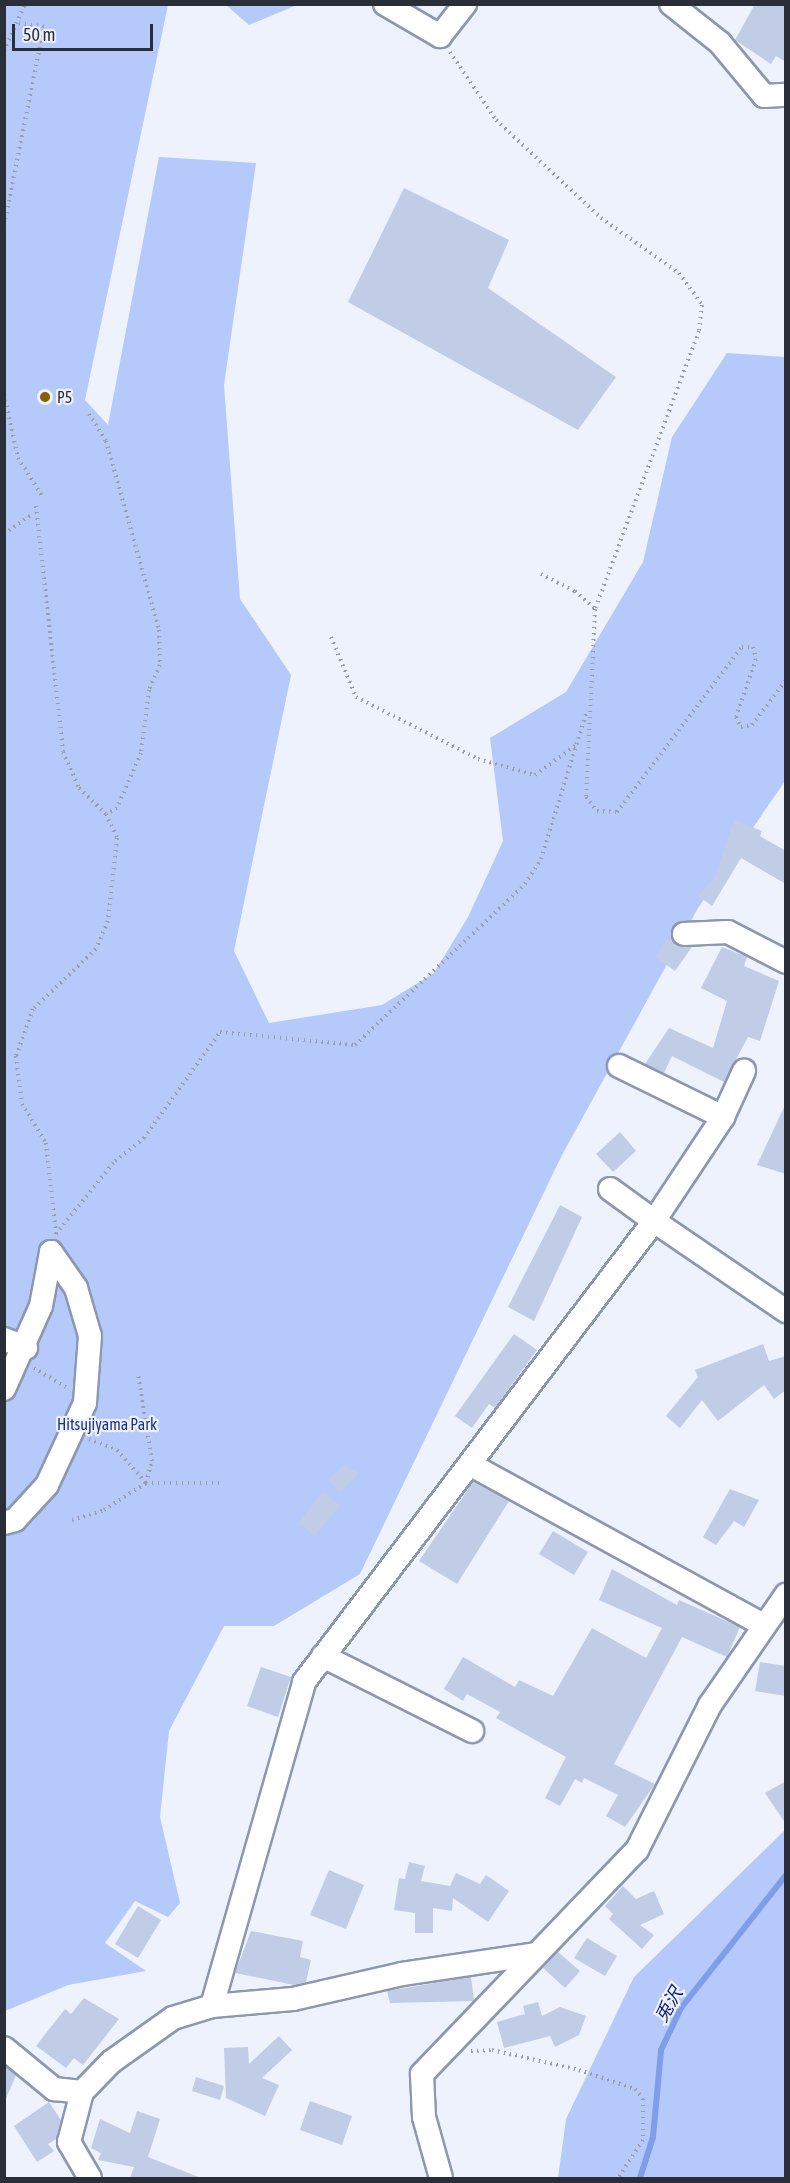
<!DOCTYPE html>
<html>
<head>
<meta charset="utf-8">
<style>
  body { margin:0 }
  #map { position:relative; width:790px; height:2183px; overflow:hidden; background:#edf2fc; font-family:"Asap Condensed","Noto Sans JP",sans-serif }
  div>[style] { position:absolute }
  .green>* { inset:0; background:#b5cafb }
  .stream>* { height:6px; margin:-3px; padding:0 3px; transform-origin:3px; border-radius:3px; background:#7f9ee9 }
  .building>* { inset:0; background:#c1cce7 }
  .path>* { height:4px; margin-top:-2px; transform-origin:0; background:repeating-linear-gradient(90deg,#9a9ea8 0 1.5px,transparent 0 6px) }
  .roads { filter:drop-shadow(2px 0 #8c97b0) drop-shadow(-2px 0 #8c97b0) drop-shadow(0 2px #8c97b0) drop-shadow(0 -2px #8c97b0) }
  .minor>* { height:22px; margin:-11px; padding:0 11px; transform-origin:11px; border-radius:11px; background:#fff }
  .dots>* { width:16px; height:16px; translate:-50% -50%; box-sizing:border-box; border:3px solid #edf2fc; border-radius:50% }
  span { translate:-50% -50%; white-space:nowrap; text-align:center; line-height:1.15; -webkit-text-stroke:4.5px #edf2fc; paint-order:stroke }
  .poi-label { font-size:16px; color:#2a2e38 }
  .left { translate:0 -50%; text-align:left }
  .park-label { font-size:16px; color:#1a3287 }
  .water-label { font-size:18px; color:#0b1b71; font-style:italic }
  .frame { position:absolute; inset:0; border:6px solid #2a2e38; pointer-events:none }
  .scale { position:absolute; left:12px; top:24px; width:141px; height:27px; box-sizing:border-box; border:3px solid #2a2e38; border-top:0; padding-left:8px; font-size:18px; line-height:21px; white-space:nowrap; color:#2a2e38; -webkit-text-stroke:4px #edf2fc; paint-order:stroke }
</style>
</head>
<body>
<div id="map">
  <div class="green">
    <i style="clip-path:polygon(5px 5px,168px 5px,85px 400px,108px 425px,159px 157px,256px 163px,224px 385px,240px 599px,291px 675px,234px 951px,269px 1023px,382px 1005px,434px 973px,468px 917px,503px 841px,490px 738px,566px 692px,643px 562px,672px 437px,727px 353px,785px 357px,785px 781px,698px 908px,562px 1155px,360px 1574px,274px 1626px,224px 1626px,169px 1731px,160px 1817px,180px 1903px,168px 1917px,135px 1901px,105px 1943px,146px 1971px,68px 1985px,5px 2011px)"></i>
    <i style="clip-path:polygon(226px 5px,297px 5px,249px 25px)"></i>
    <i style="clip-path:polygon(785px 1830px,785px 2178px,558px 2178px,566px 2119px,634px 1977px)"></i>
  </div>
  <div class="stream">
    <i style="left:640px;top:2178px;width:43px;rotate:-72.4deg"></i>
    <i style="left:653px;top:2137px;width:87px;rotate:-84.7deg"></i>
    <i style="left:661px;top:2050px;width:47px;rotate:-64.5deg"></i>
    <i style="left:681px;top:2008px;width:169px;rotate:-51.7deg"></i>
  </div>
  <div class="building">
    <i style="clip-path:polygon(755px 4px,786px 4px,786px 62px,776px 56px,771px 64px,735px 40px)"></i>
    <i style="clip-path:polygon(404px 188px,509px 240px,488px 288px,616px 377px,578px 430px,348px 302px)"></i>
    <i style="clip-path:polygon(734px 820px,762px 831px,760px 836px,786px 851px,786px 884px,741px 858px,712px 906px,698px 896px,715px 877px)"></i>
    <i style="clip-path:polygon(671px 934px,677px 946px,692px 947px,675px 971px,655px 957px)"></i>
    <i style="clip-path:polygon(722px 947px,747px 957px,744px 966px,779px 981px,760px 1041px,748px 1037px,724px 1082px,672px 1056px,664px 1073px,645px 1064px,669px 1028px,713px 1048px,727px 1001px,701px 988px)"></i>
    <i style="clip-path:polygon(786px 1103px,786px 1174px,757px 1165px)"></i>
    <i style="clip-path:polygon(620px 1132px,636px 1151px,613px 1172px,596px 1154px)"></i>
    <i style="clip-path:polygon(560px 1205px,582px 1217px,534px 1321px,508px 1307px)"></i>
    <i style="clip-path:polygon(514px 1334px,537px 1350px,495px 1408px,489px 1404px,472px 1428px,455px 1416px)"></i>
    <i style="clip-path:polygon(763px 1344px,769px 1361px,786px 1356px,786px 1390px,774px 1399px,764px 1385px,718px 1421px,702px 1400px,680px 1428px,666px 1416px,698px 1377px,695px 1370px)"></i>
    <i style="clip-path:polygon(344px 1465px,359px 1473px,340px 1492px,328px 1480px)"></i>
    <i style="clip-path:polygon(473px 1482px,509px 1501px,457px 1584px,419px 1561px)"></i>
    <i style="clip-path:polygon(730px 1489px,759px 1500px,744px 1527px,734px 1521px,716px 1545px,703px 1537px)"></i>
    <i style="clip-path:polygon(323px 1492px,340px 1505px,315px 1536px,298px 1523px)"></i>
    <i style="clip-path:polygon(553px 1531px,588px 1552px,574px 1575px,539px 1554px)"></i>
    <i style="clip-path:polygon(612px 1569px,677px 1605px,679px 1600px,740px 1627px,727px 1657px,682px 1637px,614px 1764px,655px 1784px,625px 1827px,606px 1816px,618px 1795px,584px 1778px,582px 1783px,575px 1779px,560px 1806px,545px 1798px,566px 1757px,496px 1718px,500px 1712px,467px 1694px,463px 1701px,444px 1689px,463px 1657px,515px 1687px,519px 1680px,553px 1696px,592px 1628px,646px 1658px,662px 1628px,599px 1600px)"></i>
    <i style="clip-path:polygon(760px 1662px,786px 1666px,786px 1696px,755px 1691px)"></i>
    <i style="clip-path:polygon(261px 1667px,291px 1677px,278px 1717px,247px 1706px)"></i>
    <i style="clip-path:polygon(786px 1781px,786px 1824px,765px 1793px)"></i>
    <i style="clip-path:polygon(409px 1862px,425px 1866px,421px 1881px,450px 1886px,456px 1873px,480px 1884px,486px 1875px,509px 1891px,488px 1922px,453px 1898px,452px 1911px,433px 1908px,433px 1933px,415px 1933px,415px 1913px,394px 1910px,399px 1878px,405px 1879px)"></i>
    <i style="clip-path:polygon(329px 1870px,364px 1885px,346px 1929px,310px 1915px)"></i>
    <i style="clip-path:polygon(623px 1886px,636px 1899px,654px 1891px,664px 1914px,640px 1925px,654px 1935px,642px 1949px,609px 1919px,613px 1914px,605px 1906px)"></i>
    <i style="clip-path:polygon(138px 1906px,161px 1920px,138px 1958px,115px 1944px)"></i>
    <i style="clip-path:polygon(251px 1931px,303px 1941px,300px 1957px,311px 1960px,306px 1982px,294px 1985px,235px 1973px)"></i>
    <i style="clip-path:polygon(587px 1938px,617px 1956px,605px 1976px,574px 1958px)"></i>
    <i style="clip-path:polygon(558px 1952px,580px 1971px,565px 1988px,543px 1968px)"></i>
    <i style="clip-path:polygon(471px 1977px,474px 2001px,390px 2003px,387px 1991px)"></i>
    <i style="clip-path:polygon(84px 1998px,119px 2019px,83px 2065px,74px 2058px,66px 2068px,36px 2046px,65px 2009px,71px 2014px)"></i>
    <i style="clip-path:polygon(538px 2002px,542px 2016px,560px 2007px,586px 2016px,579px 2035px,555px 2047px,550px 2036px,504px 2048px,497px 2022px,525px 2014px,523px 2006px)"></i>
    <i style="clip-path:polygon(279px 2036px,292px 2050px,262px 2078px,279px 2085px,265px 2116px,226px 2098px,224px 2048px,248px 2047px,249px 2064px)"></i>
    <i style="clip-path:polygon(4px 2066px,16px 2075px,5px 2101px,4px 2101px)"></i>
    <i style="clip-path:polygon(196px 2077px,224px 2086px,220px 2100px,192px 2091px)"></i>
    <i style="clip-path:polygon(310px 2101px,352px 2116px,342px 2145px,300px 2130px)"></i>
    <i style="clip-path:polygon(49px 2102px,61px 2120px,56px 2139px,48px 2144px,54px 2151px,37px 2162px,14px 2126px)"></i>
    <i style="clip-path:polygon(137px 2111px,160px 2119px,148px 2157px,201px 2178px,130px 2178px,134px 2167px,98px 2160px,101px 2153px,91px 2148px,100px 2119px,130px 2133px)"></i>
  </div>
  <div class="path">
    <i style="left:4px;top:51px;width:51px;rotate:-65.9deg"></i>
    <i style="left:450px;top:52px;width:82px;rotate:55.9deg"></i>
    <i style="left:496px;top:120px;width:144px;rotate:43deg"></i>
    <i style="left:601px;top:218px;width:95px;rotate:35.2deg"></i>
    <i style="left:679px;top:273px;width:39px;rotate:54deg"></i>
    <i style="left:702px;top:305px;width:26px;rotate:97deg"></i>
    <i style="left:699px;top:331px;width:297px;rotate:110.5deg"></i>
    <i style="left:595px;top:609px;width:188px;rotate:92.7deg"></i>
    <i style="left:586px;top:797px;width:18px;rotate:52deg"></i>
    <i style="left:597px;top:811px;width:20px;rotate:3deg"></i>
    <i style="left:617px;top:812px;width:207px;rotate:-52.9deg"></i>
    <i style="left:742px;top:647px;width:11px"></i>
    <i style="left:753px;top:647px;width:12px;rotate:76deg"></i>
    <i style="left:756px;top:659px;width:61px;rotate:109deg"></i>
    <i style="left:736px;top:717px;width:11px;rotate:63deg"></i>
    <i style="left:741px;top:727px;width:11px;rotate:-10deg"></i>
    <i style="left:752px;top:725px;width:56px;rotate:-52.9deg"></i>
    <i style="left:4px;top:225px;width:203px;rotate:-78.6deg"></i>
    <i style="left:44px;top:26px;width:27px;rotate:-174deg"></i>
    <i style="left:4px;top:394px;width:66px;rotate:77.7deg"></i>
    <i style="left:18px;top:458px;width:45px;rotate:57.7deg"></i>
    <i style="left:89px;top:414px;width:32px;rotate:58deg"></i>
    <i style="left:106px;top:441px;width:196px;rotate:74.3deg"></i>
    <i style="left:159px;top:630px;width:35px;rotate:88deg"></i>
    <i style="left:160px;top:665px;width:27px;rotate:114deg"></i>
    <i style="left:149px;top:690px;width:64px;rotate:97.2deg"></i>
    <i style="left:141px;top:753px;width:60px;rotate:113.6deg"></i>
    <i style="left:117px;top:808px;width:13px;rotate:151deg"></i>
    <i style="left:36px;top:506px;width:247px;rotate:83.7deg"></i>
    <i style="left:63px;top:752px;width:39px;rotate:66deg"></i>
    <i style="left:79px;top:788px;width:37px;rotate:44deg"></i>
    <i style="left:106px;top:814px;width:26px;rotate:65deg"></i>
    <i style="left:117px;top:838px;width:83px;rotate:96.2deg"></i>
    <i style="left:108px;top:921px;width:30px;rotate:113deg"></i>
    <i style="left:96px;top:949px;width:87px;rotate:136.4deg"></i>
    <i style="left:33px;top:1009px;width:50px;rotate:109.9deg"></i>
    <i style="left:16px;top:1056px;width:48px;rotate:82.9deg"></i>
    <i style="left:22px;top:1104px;width:46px;rotate:58.4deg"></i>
    <i style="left:46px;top:1143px;width:92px;rotate:83.7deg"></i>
    <i style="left:4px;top:534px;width:32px;rotate:-35deg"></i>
    <i style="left:541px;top:574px;width:38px;rotate:27deg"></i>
    <i style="left:575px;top:591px;width:27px;rotate:42deg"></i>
    <i style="left:331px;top:637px;width:65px;rotate:67.4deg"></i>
    <i style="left:356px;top:697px;width:137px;rotate:26.9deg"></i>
    <i style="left:478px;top:759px;width:59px;rotate:15.7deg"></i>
    <i style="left:535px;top:775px;width:51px;rotate:-36.2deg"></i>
    <i style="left:56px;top:1234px;width:94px;rotate:-51.1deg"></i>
    <i style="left:115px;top:1161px;width:37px;rotate:-38deg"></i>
    <i style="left:144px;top:1138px;width:130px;rotate:-54.4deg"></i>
    <i style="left:220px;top:1032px;width:136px;rotate:5.5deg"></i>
    <i style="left:355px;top:1045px;width:234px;rotate:-43.4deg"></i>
    <i style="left:525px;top:884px;width:30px;rotate:-57deg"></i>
    <i style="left:541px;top:859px;width:156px;rotate:-72.8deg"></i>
    <i style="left:34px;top:1368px;width:37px;rotate:31deg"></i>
    <i style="left:89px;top:1439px;width:30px;rotate:21deg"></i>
    <i style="left:117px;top:1450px;width:44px;rotate:48.7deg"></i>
    <i style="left:146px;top:1483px;width:78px"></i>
    <i style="left:72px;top:1520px;width:34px;rotate:-17deg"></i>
    <i style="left:104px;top:1510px;width:50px;rotate:-32.7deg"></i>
    <i style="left:146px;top:1483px;width:23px;rotate:-75deg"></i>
    <i style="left:152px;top:1461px;width:87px;rotate:-99.2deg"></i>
    <i style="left:471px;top:2051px;width:21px;rotate:-3deg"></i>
    <i style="left:492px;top:2050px;width:89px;rotate:12.9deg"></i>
    <i style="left:579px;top:2070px;width:59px;rotate:18.7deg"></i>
    <i style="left:635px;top:2089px;width:13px;rotate:51deg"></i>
    <i style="left:643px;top:2099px;width:41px;rotate:90deg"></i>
    <i style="left:643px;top:2140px;width:45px;rotate:123.3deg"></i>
  </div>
  <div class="roads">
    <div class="minor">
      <i style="left:385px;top:4px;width:64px;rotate:30.2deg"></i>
      <i style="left:440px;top:36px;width:41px;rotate:-52deg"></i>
      <i style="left:671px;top:4px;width:63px;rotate:38.5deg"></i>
      <i style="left:720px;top:43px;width:69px;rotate:50.3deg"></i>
      <i style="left:764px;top:96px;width:22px;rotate:-3deg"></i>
      <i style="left:684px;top:934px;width:44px;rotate:-2.6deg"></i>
      <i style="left:728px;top:932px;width:65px;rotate:27.3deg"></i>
      <i style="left:619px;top:1066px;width:116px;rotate:26.1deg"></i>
      <i style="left:610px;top:1189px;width:54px;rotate:36deg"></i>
      <i style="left:654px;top:1221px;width:125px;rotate:-56.4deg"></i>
      <i style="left:723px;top:1117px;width:51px;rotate:-65.5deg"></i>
      <i style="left:4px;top:1339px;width:24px;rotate:22deg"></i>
      <i style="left:4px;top:1389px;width:91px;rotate:-66deg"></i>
      <i style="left:41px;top:1306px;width:55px;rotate:-79.5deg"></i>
      <i style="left:51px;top:1252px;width:44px;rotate:55.2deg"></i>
      <i style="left:76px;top:1288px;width:50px;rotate:73.7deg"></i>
      <i style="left:90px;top:1336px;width:67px;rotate:94.3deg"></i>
      <i style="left:85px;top:1403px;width:90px;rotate:114.9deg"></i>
      <i style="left:47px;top:1485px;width:47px;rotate:132.4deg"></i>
      <i style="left:15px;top:1520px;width:11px;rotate:165deg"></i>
      <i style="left:471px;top:1465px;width:332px;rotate:28.7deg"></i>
      <i style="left:323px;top:1656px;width:167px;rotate:26.7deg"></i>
      <i style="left:212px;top:2006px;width:337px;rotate:-74.1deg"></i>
      <i style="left:304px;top:1682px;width:579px;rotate:-52.79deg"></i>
      <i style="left:654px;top:1221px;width:160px;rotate:34.3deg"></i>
      <i style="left:4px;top:2048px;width:65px;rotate:39.4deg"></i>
      <i style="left:54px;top:2089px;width:28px;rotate:6deg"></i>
      <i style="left:90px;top:2178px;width:42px;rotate:-120.3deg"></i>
      <i style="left:69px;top:2142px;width:52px;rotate:-75.4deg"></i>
      <i style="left:82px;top:2092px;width:42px;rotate:-46deg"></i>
      <i style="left:111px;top:2062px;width:76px;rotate:-35.4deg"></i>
      <i style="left:173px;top:2018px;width:41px;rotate:-17.1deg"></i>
      <i style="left:212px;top:2006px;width:81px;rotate:-4.9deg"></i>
      <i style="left:293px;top:1999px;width:112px;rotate:-12.9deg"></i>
      <i style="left:402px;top:1974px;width:135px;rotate:-8.5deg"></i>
      <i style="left:441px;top:2178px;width:63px;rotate:-105.6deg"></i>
      <i style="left:424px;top:2117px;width:43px;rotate:-92.7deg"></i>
      <i style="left:422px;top:2074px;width:310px;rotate:-46.2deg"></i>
      <i style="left:637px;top:1850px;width:162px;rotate:-63.3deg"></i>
      <i style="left:710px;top:1705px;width:134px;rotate:-55.4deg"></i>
    </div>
  </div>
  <div class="dots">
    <i style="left:45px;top:397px;background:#8b5c02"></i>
  </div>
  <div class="poi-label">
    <span class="left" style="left:57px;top:397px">P5</span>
  </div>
  <div class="park-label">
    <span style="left:107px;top:1424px">Hitsujiyama Park</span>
  </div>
  <div class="water-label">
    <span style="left:669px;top:2005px;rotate:-60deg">兎沢</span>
  </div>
  <div class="frame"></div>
  <div class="scale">50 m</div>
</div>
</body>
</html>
